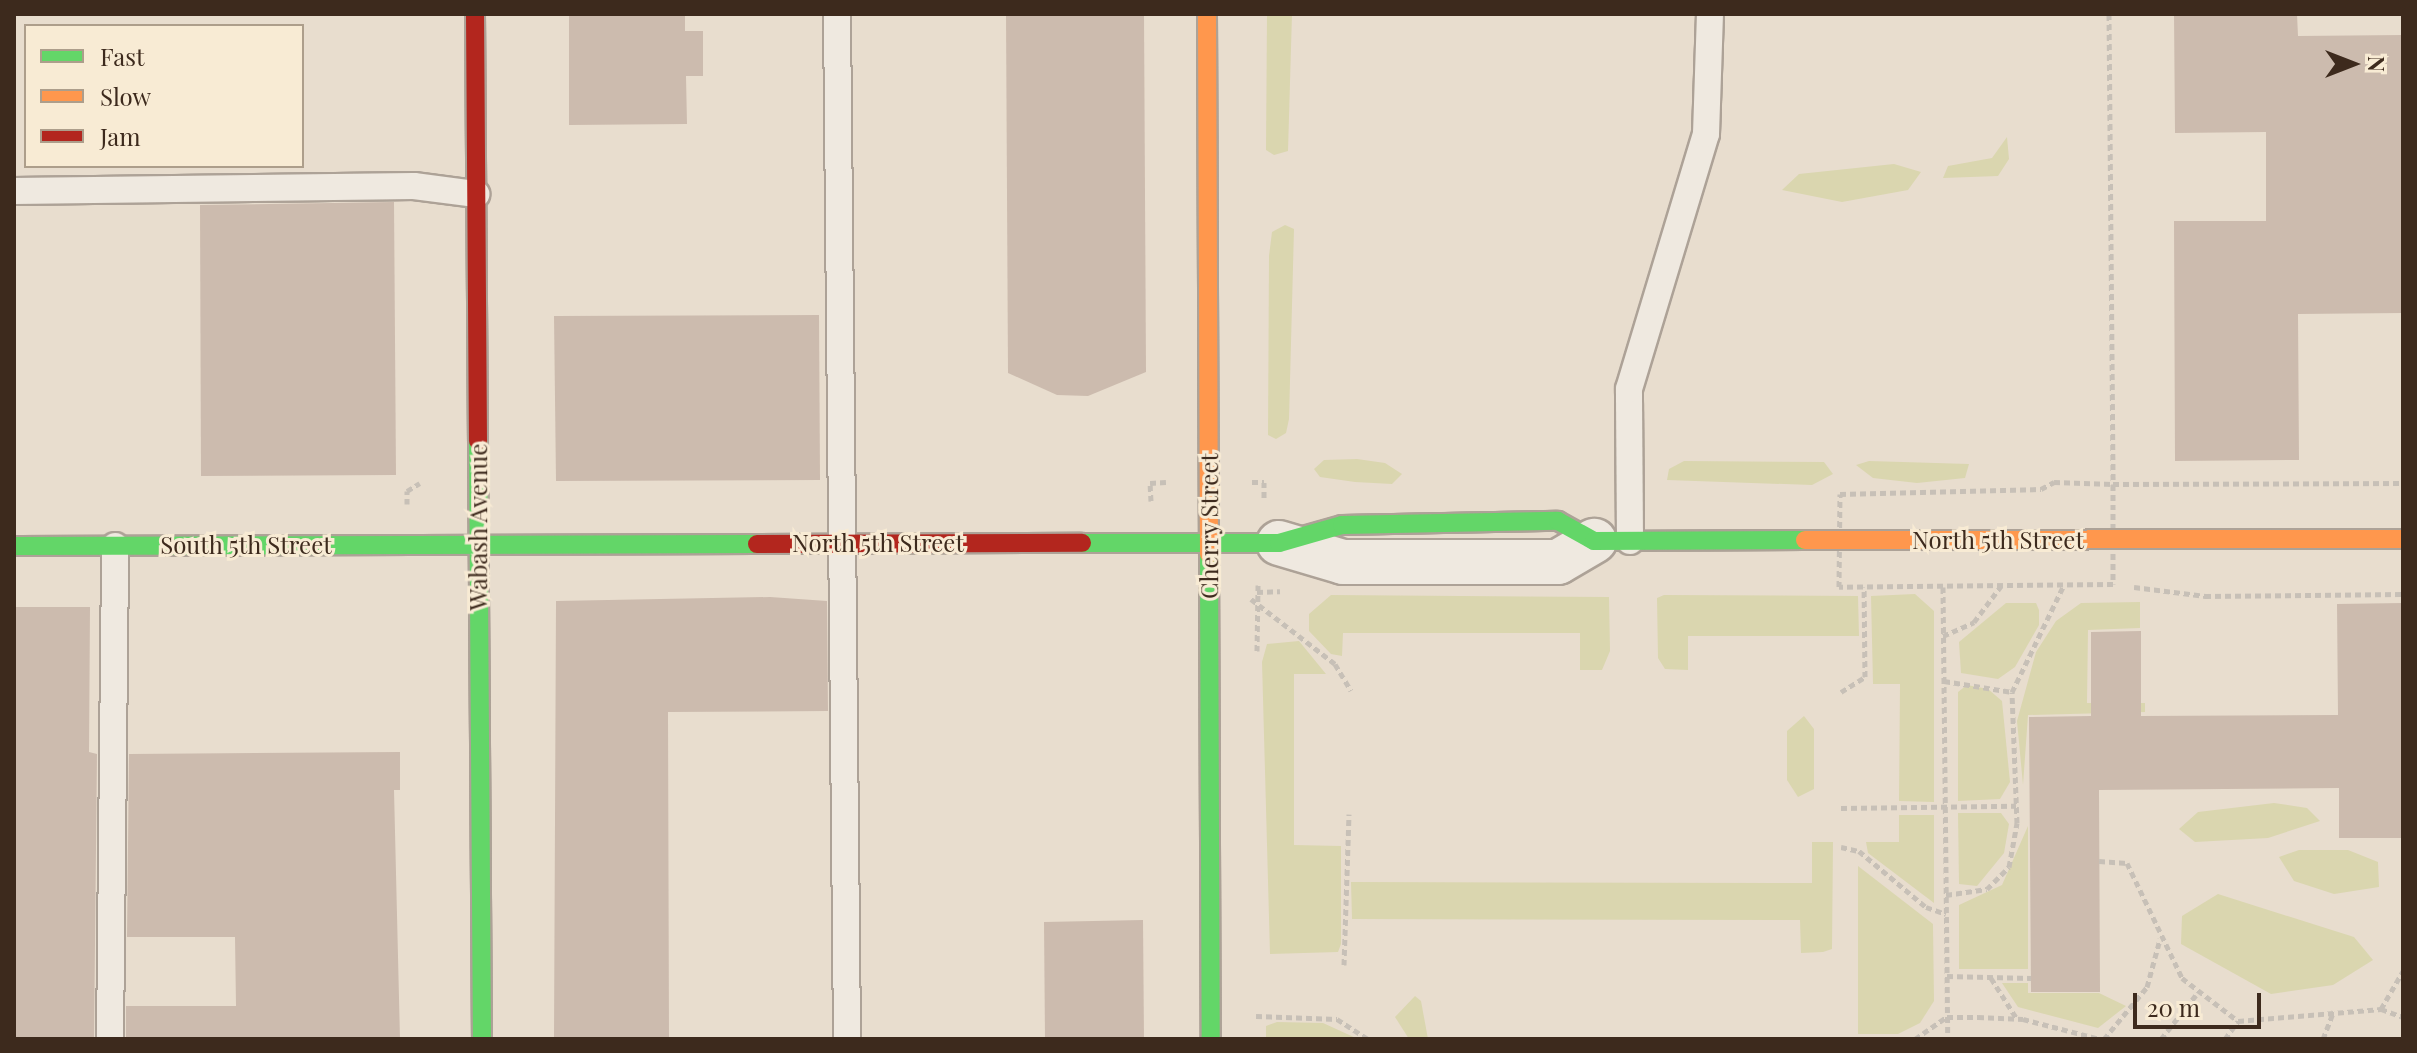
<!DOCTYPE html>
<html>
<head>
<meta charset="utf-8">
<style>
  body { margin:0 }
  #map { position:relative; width:2417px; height:1053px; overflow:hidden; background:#e8ddce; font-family:"Playfair Display",serif }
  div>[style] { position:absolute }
  .green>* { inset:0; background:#dad6af }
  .building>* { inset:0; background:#ccbbae }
  .path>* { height:5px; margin-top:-2.5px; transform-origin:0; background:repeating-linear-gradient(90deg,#c7c0b7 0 6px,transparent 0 10px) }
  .roads { filter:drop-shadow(2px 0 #ada297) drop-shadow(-2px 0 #ada297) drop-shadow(0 2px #ada297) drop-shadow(0 -2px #ada297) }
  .lane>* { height:26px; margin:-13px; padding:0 13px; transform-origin:13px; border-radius:13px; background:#efe9e0 }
  .street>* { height:44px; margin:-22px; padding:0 22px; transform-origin:22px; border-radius:22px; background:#efe9e0 }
  .fast>* { height:18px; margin:-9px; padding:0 9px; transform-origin:9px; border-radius:9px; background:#63d668 }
  .slow>* { height:18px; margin:-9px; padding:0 9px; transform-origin:9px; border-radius:9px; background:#ff974d }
  .jam>* { height:18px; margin:-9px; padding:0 9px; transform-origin:9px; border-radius:9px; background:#b3261e }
  span { translate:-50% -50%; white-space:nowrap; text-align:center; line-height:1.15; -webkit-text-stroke:6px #f8ebd4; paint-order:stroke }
  .street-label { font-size:24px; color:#3d2a1d }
  .frame { position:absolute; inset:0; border:16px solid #3d2a1d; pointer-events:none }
  .legend { position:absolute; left:24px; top:24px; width:280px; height:144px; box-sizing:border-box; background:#f8ebd4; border:2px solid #ad9e8b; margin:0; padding:10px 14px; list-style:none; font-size:24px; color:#3d2a1d }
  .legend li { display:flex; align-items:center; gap:16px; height:40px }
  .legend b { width:40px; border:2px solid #ad9e8b }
  .north { position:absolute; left:2313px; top:24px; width:80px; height:80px; -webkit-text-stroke:6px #f8ebd4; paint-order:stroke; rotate:90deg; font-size:22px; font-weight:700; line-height:32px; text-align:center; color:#3d2a1d }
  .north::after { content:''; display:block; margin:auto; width:28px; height:36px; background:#3d2a1d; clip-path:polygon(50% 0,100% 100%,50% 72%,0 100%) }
  .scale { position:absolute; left:2133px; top:993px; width:128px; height:36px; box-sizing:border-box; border:4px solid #3d2a1d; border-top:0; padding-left:10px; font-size:24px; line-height:28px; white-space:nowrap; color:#3d2a1d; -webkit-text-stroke:6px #f8ebd4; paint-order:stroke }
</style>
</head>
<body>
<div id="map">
  <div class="green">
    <i style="clip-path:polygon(1267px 14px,1292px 14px,1288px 151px,1274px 155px,1266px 150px)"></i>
    <i style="clip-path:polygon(2007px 137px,2009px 159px,1998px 176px,1943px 178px,1948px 166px,1992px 158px)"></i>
    <i style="clip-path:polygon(1894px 164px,1921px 172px,1908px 190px,1842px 202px,1782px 190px,1799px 174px)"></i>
    <i style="clip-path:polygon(1285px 225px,1294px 229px,1289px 419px,1286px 433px,1276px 439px,1268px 435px,1269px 256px,1272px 232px)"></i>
    <i style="clip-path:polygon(1357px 459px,1385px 463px,1402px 474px,1392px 484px,1355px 482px,1320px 477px,1314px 469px,1324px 460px)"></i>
    <i style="clip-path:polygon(1684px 461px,1824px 462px,1833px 474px,1812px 485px,1667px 480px,1669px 469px)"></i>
    <i style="clip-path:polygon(1869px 461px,1969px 464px,1965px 478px,1917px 483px,1873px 478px,1856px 465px)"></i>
    <i style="clip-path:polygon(1915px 594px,1934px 611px,1934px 802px,1899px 801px,1900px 684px,1873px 684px,1871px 596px)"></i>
    <i style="clip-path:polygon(1331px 595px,1609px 597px,1610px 651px,1602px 670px,1580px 670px,1580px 633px,1343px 633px,1342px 656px,1331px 654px,1309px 631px,1309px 614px)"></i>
    <i style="clip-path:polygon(1858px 596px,1859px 636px,1688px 636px,1688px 670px,1665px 669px,1658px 658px,1657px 598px,1664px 595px)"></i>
    <i style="clip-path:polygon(2140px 602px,2140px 628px,2088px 630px,2087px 703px,2145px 703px,2145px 712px,2028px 715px,2023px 785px,2017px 721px,2036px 652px,2056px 621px,2081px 603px)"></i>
    <i style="clip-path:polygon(2006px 603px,2036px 603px,2039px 610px,2039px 625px,2015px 667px,1998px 679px,1961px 673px,1959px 642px)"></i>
    <i style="clip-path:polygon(1299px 641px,1326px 674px,1294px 674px,1294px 845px,1341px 846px,1341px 944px,1338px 952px,1270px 954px,1262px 662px,1267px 644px)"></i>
    <i style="clip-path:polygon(1967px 685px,1988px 689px,2002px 701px,2010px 782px,2000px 799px,1958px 801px,1958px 692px)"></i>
    <i style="clip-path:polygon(1804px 716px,1814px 729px,1814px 789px,1798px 797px,1787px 780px,1787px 731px)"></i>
    <i style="clip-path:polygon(2274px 803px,2307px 808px,2320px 821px,2268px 838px,2195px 842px,2179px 829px,2198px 812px)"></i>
    <i style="clip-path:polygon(1958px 813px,2001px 813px,2009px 824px,2004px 853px,1977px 886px,1959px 884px)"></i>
    <i style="clip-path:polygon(1899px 815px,1934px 815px,1934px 903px,1868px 853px,1866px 842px,1899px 842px)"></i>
    <i style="clip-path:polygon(2028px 826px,2028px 969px,1959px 969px,1959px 905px,2002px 885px)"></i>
    <i style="clip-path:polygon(1812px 842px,1833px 842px,1832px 949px,1823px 952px,1801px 953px,1800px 920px,1352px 919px,1351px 882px,1812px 883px)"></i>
    <i style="clip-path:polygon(2299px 850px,2348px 850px,2378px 862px,2379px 887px,2334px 894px,2294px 881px,2279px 857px)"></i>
    <i style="clip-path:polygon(1858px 866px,1933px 924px,1934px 1001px,1920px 1023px,1898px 1034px,1858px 1034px)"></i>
    <i style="clip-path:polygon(2218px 894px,2354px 937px,2373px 960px,2333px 985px,2271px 994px,2181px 944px,2182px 916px)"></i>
    <i style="clip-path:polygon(2002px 983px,2028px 983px,2028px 993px,2099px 993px,2126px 1006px,2098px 1028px,2018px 1007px)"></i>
    <i style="clip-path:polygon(1415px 996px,1421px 1001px,1428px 1039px,1409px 1039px,1395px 1017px)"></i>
    <i style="clip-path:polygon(1277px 1022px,1323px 1023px,1358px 1039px,1266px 1039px,1266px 1026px)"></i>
  </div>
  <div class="building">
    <i style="clip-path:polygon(569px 14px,685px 14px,685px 31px,703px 31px,703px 76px,686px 76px,687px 124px,569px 125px)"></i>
    <i style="clip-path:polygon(1006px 14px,1144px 14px,1146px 372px,1088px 396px,1057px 395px,1008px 373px)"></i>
    <i style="clip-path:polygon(2174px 14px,2297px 14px,2298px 36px,2403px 35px,2403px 313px,2298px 314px,2299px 460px,2175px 461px,2174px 221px,2266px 221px,2266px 132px,2175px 133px)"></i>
    <i style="clip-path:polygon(394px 202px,396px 475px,201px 476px,200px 205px)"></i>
    <i style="clip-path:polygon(819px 315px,820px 480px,556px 481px,554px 316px)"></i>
    <i style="clip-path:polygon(770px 597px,827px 601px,828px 711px,668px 712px,669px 1039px,554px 1037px,556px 601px)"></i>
    <i style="clip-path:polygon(2403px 603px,2403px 838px,2339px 838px,2339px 788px,2099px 790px,2100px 992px,2031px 992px,2029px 717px,2091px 716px,2091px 632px,2141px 631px,2141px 716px,2338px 715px,2337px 604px)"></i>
    <i style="clip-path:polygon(14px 607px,90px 607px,89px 752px,97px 754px,94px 1039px,14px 1039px)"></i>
    <i style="clip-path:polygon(400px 752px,400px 790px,394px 790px,400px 1039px,126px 1039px,126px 1006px,236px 1006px,235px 937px,127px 937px,129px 754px)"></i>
    <i style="clip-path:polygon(1143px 920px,1144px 1039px,1045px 1039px,1044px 922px)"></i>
  </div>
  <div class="path">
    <i style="left:2109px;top:14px;width:470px;rotate:89.5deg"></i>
    <i style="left:2113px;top:484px;width:290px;rotate:-0.2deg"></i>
    <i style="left:1252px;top:482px;width:12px"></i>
    <i style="left:1264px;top:482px;width:17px;rotate:90deg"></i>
    <i style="left:2054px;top:482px;width:59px;rotate:1.9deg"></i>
    <i style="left:2113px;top:484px;width:100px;rotate:90deg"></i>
    <i style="left:2113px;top:584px;width:274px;rotate:179.4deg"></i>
    <i style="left:1839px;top:587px;width:93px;rotate:-89.4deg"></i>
    <i style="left:1840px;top:494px;width:201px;rotate:-1.4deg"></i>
    <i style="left:2041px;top:489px;width:15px;rotate:-28deg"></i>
    <i style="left:1151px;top:501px;width:18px;rotate:-93deg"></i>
    <i style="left:1150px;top:483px;width:16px;rotate:-4deg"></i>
    <i style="left:407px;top:504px;width:13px;rotate:-90deg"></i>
    <i style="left:407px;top:491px;width:15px;rotate:-32deg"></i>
    <i style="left:1943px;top:587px;width:452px;rotate:89.4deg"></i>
    <i style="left:2134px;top:587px;width:72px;rotate:7.2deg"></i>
    <i style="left:2205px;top:596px;width:198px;rotate:-0.6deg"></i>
    <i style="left:1257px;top:592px;width:23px;rotate:-2deg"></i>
    <i style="left:1251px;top:599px;width:106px;rotate:37.7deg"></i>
    <i style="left:1335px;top:664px;width:31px;rotate:59deg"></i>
    <i style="left:1943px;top:636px;width:34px;rotate:-24deg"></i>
    <i style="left:1974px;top:622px;width:45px;rotate:-53.1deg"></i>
    <i style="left:1257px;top:651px;width:66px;rotate:-89.1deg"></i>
    <i style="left:1944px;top:681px;width:69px;rotate:9.2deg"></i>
    <i style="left:1841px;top:692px;width:28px;rotate:-32deg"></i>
    <i style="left:1865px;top:677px;width:90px;rotate:-90.6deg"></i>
    <i style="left:1841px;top:808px;width:175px;rotate:-0.7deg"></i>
    <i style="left:1841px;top:847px;width:18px;rotate:13deg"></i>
    <i style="left:1859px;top:851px;width:87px;rotate:39.9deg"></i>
    <i style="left:1926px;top:907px;width:21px;rotate:19deg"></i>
    <i style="left:2099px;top:861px;width:28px;rotate:4deg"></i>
    <i style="left:2127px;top:863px;width:127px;rotate:64.4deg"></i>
    <i style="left:2182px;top:978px;width:71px;rotate:37.5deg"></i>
    <i style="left:2238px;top:1021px;width:144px;rotate:-4.8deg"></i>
    <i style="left:2381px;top:1009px;width:44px;rotate:-59.9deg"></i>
    <i style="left:1946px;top:895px;width:41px;rotate:-8.3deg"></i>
    <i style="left:1987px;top:889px;width:31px;rotate:-45deg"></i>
    <i style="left:2009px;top:867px;width:45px;rotate:-79.7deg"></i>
    <i style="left:2017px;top:823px;width:131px;rotate:-92.2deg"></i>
    <i style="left:2012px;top:692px;width:119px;rotate:-64.1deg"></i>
    <i style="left:1344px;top:965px;width:151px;rotate:-88.1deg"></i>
    <i style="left:1947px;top:976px;width:84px;rotate:1.4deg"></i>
    <i style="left:1991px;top:978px;width:49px;rotate:57.6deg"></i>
    <i style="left:2381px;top:1009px;width:23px;rotate:20deg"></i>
    <i style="left:1256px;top:1016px;width:81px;rotate:2.1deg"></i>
    <i style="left:1337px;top:1019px;width:37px;rotate:33deg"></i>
    <i style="left:1915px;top:1039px;width:39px;rotate:-35deg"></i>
    <i style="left:1947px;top:1017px;width:31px"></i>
    <i style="left:1978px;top:1017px;width:45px;rotate:2.5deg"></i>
    <i style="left:2023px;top:1019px;width:80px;rotate:14.6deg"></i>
    <i style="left:2104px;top:1039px;width:67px;rotate:-50.4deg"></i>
    <i style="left:2147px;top:987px;width:50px;rotate:-74.8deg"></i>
    <i style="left:2161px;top:1039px;width:56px;rotate:-51.5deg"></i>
    <i style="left:2225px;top:1039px;width:22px;rotate:-54deg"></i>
    <i style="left:2323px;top:1039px;width:30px;rotate:-69deg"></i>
  </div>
  <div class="roads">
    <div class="lane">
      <i style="left:837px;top:14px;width:1025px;rotate:89.44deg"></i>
      <i style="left:14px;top:191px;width:400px;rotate:-0.7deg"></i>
      <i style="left:414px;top:186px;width:63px;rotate:7.4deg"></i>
      <i style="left:1630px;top:541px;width:152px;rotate:-90.4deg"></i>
      <i style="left:1629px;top:389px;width:266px;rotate:-73.2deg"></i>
      <i style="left:1706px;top:134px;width:120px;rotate:-88.1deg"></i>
      <i style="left:110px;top:1039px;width:493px;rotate:-89.4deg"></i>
    </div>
    <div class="street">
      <i style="left:1279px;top:543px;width:67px;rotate:16.5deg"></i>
      <i style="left:1343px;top:562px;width:215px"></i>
      <i style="left:1558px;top:562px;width:42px;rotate:-30.3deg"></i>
    </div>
    <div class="fast">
      <i style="left:478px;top:441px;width:598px;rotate:89.62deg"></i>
      <i style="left:1082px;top:543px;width:197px"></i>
      <i style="left:1279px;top:543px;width:66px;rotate:-15.9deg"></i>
      <i style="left:1342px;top:525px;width:216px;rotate:-1.1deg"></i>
      <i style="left:1558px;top:521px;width:41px;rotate:29.1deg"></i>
      <i style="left:1594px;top:541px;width:211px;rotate:-0.3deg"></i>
      <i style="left:14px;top:546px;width:743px;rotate:-0.15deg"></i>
      <i style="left:1209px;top:554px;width:485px;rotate:89.8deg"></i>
    </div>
    <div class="slow">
      <i style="left:1207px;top:14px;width:540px;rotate:89.79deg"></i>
      <i style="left:1805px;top:540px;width:598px;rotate:-0.1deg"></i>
    </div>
    <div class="jam">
      <i style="left:475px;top:14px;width:427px;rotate:89.6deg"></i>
      <i style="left:757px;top:544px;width:325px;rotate:-0.2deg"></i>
    </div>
  </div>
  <div class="street-label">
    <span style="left:1209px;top:526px;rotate:-90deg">Cherry Street</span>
    <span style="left:478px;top:527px;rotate:-90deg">Wabash Avenue</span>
    <span style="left:1998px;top:540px">North 5th Street</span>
    <span style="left:878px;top:543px">North 5th Street</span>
    <span style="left:246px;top:545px">South 5th Street</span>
  </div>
  <div class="frame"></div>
  <ul class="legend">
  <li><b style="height:10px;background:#63d668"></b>Fast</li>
  <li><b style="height:10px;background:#ff974d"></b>Slow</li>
  <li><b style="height:10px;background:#b3261e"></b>Jam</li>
  </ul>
  <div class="north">N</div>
  <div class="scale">20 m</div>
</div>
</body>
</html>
